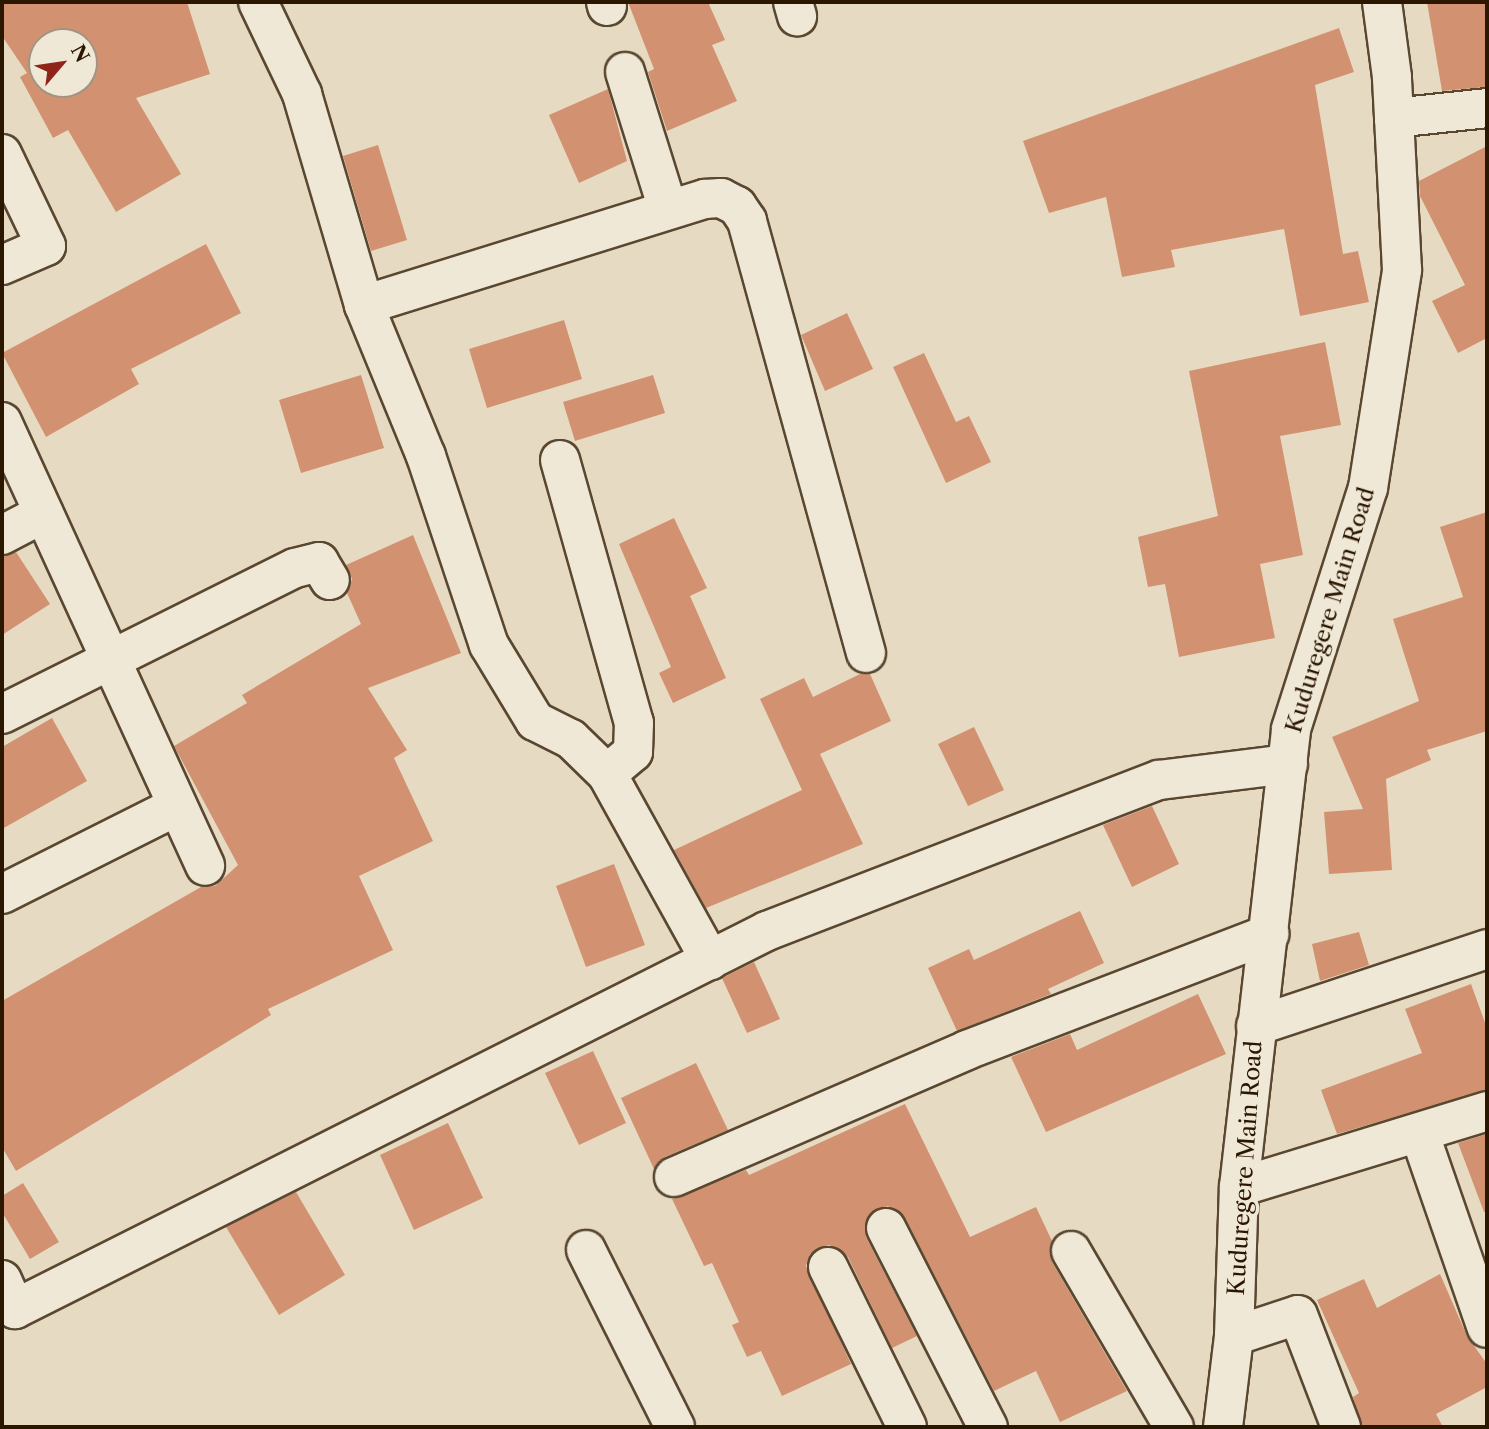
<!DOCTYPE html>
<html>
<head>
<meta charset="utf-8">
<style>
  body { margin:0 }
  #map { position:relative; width:1489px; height:1429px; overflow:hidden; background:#e6dbc2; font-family:"Libre Caslon Text",serif }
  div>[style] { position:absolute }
  .building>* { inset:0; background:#d29271 }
  .roads { filter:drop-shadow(2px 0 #5a4730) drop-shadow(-2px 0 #5a4730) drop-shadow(0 2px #5a4730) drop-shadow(0 -2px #5a4730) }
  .minor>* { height:38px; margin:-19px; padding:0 19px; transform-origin:19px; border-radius:19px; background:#efe8d7 }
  span { translate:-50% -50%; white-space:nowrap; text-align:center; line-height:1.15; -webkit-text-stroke:7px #efe8d7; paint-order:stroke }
  .street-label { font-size:23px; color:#2b1600 }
  .frame { position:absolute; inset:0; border:4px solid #2b1600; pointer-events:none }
  .north { position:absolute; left:28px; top:28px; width:70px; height:70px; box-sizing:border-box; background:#efe8d7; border:2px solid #a19481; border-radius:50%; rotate:61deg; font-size:19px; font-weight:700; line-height:28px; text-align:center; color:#2b1600 }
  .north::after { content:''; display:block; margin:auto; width:24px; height:32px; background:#8f2418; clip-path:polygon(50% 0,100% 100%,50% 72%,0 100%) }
</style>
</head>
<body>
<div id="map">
  <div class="building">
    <i style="clip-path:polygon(evenodd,2px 2px,187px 2px,210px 74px,136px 98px,181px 174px,116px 212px,68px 130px,53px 138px,20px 77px,27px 73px,2px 36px,2px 2px,42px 42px,84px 42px,84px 84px,42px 84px,42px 42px)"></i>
    <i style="clip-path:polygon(628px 2px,708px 2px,725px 40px,712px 45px,737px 101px,667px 131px,648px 72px,654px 69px)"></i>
    <i style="clip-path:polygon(1427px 2px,1487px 2px,1487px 87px,1442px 91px)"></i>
    <i style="clip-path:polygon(1339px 28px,1354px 72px,1315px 85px,1343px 254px,1358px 251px,1369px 302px,1300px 316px,1284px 229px,1171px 250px,1175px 267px,1122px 277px,1106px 197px,1049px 213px,1023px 141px)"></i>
    <i style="clip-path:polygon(608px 89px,627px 161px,579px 183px,549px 115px)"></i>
    <i style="clip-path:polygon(378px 145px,407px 240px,371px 251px,343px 156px)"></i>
    <i style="clip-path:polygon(1487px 146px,1487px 338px,1458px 353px,1432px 301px,1465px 285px,1420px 196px,1419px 181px)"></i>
    <i style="clip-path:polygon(206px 244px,241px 313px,131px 369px,139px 384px,46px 437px,2px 353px)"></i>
    <i style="clip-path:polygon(847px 313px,873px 369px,825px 391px,801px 335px)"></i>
    <i style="clip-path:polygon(564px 320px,582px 379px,487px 408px,469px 349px)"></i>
    <i style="clip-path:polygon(1325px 342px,1341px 425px,1280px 436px,1303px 555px,1260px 564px,1275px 638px,1179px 657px,1165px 584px,1148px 587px,1138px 537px,1218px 516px,1189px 371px)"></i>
    <i style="clip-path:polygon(924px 353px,956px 422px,969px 416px,991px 462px,946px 483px,893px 367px)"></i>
    <i style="clip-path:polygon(361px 375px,384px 448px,301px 473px,279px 400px)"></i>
    <i style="clip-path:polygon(653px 375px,665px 413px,575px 441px,563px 402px)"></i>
    <i style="clip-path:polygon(1487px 512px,1487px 731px,1427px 750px,1431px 760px,1386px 779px,1392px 870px,1329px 874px,1324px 812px,1363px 809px,1332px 737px,1419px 701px,1393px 619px,1463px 597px,1440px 527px)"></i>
    <i style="clip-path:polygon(674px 518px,707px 588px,690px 596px,726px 678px,673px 703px,659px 673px,671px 667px,619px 544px)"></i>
    <i style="clip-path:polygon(413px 535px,461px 653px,368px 688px,407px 750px,394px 758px,433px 841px,359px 876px,393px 950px,268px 1009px,271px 1015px,16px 1171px,2px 1147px,2px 1001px,201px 887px,215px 886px,238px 865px,174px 746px,247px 703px,242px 695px,361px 624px,347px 593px,352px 579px,346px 565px)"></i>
    <i style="clip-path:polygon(16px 552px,50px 604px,2px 635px,2px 557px)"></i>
    <i style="clip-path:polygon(860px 674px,870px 674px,891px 721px,820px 754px,863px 844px,706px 908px,674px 850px,802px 790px,760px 699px,804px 678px,813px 697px)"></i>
    <i style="clip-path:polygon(52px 718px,87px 781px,2px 829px,2px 747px)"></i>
    <i style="clip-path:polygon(974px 727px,1004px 790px,968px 806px,938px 744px)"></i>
    <i style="clip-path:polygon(1152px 806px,1179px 864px,1132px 887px,1103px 825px)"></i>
    <i style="clip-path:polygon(614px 864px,645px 945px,586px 967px,556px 886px)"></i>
    <i style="clip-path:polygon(1080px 911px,1104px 963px,1048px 989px,1051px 994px,957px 1031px,928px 968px,969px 949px,974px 960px)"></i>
    <i style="clip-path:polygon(1359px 932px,1369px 965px,1320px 981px,1312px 944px)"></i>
    <i style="clip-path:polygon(754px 962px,780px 1019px,747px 1033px,722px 978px)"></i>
    <i style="clip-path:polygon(1471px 984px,1487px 1028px,1487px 1090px,1337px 1134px,1321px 1090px,1422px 1053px,1405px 1009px)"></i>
    <i style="clip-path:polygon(1198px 994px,1226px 1054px,1046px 1132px,1011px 1057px,1070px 1034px,1077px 1050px)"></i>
    <i style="clip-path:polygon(593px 1051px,626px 1123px,579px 1145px,545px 1073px)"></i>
    <i style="clip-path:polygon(696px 1063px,728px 1130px,665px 1157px,654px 1169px,621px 1098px)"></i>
    <i style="clip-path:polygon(905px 1104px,970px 1237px,1036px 1207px,1052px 1241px,1052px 1262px,1127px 1391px,1060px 1422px,1036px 1371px,994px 1391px,905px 1218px,888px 1206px,868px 1216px,866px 1237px,917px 1336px,892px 1348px,848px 1257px,829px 1245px,810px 1254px,806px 1266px,851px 1364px,782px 1396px,761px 1351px,747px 1357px,732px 1325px,739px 1322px,712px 1263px,704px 1266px,672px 1199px,746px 1170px,749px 1175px)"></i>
    <i style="clip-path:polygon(448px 1123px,483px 1198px,414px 1230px,380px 1155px)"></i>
    <i style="clip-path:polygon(1487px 1134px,1487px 1211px,1484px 1212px,1458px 1143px)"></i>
    <i style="clip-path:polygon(23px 1183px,59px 1242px,30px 1259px,2px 1212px,2px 1196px)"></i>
    <i style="clip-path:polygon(296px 1192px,345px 1275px,279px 1315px,226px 1227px)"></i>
    <i style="clip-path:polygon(1440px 1274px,1467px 1336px,1487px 1364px,1487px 1387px,1436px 1414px,1443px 1427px,1362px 1427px,1353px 1397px,1359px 1393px,1317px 1300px,1364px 1279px,1377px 1308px)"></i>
  </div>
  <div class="roads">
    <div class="minor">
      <i style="left:258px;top:2px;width:102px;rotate:64.4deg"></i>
      <i style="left:302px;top:94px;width:220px;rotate:73.6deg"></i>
      <i style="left:364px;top:305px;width:163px;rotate:67.7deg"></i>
      <i style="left:426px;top:456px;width:199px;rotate:71.6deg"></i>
      <i style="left:489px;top:645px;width:89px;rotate:58.8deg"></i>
      <i style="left:535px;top:721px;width:40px;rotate:26.6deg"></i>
      <i style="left:571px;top:739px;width:50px;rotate:44.2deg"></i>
      <i style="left:607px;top:774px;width:213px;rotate:61deg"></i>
      <i style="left:606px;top:2px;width:4px;rotate:76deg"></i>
      <i style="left:793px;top:2px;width:15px;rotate:74deg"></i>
      <i style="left:625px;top:72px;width:144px;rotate:72.6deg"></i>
      <i style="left:1394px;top:118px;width:94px;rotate:-6.1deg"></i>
      <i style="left:2px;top:154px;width:102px;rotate:64.4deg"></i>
      <i style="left:46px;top:246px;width:48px;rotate:156.6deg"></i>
      <i style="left:364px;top:305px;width:357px;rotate:-17.3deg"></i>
      <i style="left:705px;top:199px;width:16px;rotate:-4deg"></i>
      <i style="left:721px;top:198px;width:18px;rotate:27deg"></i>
      <i style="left:737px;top:206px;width:18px;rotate:56deg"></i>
      <i style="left:747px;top:221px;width:448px;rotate:74.6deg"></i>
      <i style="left:2px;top:422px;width:488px;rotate:65.4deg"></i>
      <i style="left:560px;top:460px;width:273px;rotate:74.3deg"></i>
      <i style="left:634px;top:723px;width:29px;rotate:92deg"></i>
      <i style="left:633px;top:752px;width:34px;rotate:140deg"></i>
      <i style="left:2px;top:535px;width:47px;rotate:-27.6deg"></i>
      <i style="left:2px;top:714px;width:327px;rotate:-26.5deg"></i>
      <i style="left:295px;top:568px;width:25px;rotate:-14deg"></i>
      <i style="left:319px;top:562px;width:21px;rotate:59deg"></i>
      <i style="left:2px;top:894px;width:196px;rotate:-26.7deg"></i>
      <i style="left:1256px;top:1026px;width:243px;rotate:-18.4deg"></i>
      <i style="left:1420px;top:1135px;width:204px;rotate:70.9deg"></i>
      <i style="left:674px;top:1177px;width:319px;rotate:-23.4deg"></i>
      <i style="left:967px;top:1050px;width:324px;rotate:-21deg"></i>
      <i style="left:1239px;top:1187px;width:259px;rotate:-17deg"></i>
      <i style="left:886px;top:1228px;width:224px;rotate:62.9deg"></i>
      <i style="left:586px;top:1250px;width:198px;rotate:63.3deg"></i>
      <i style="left:1071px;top:1251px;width:204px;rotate:59.7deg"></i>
      <i style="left:828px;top:1267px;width:178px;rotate:63.7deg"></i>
      <i style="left:2px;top:1280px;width:32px;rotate:66deg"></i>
      <i style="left:15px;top:1309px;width:842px;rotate:-26.69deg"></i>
      <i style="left:767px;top:931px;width:420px;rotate:-21.1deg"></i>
      <i style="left:1159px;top:780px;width:130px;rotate:-7.1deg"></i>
      <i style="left:1234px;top:1336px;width:67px;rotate:-18.2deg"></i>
      <i style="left:1298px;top:1315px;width:120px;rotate:69deg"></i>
      <i style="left:1223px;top:1427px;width:92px;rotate:-83.1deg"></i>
      <i style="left:1234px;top:1336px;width:149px;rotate:-88.1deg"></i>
      <i style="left:1239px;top:1187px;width:461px;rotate:-83.5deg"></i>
      <i style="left:1291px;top:729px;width:253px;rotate:-72.3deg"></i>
      <i style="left:1368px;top:488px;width:221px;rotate:-81.1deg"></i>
      <i style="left:1402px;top:270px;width:193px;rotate:-93deg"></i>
      <i style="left:1392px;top:77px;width:76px;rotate:-97.6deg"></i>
    </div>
  </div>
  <div class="street-label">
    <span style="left:1330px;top:610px;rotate:-73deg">Kuduregere Main Road</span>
    <span style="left:1245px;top:1168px;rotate:-86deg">Kuduregere Main Road</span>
  </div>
  <div class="frame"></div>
  <div class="north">N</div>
</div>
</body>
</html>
